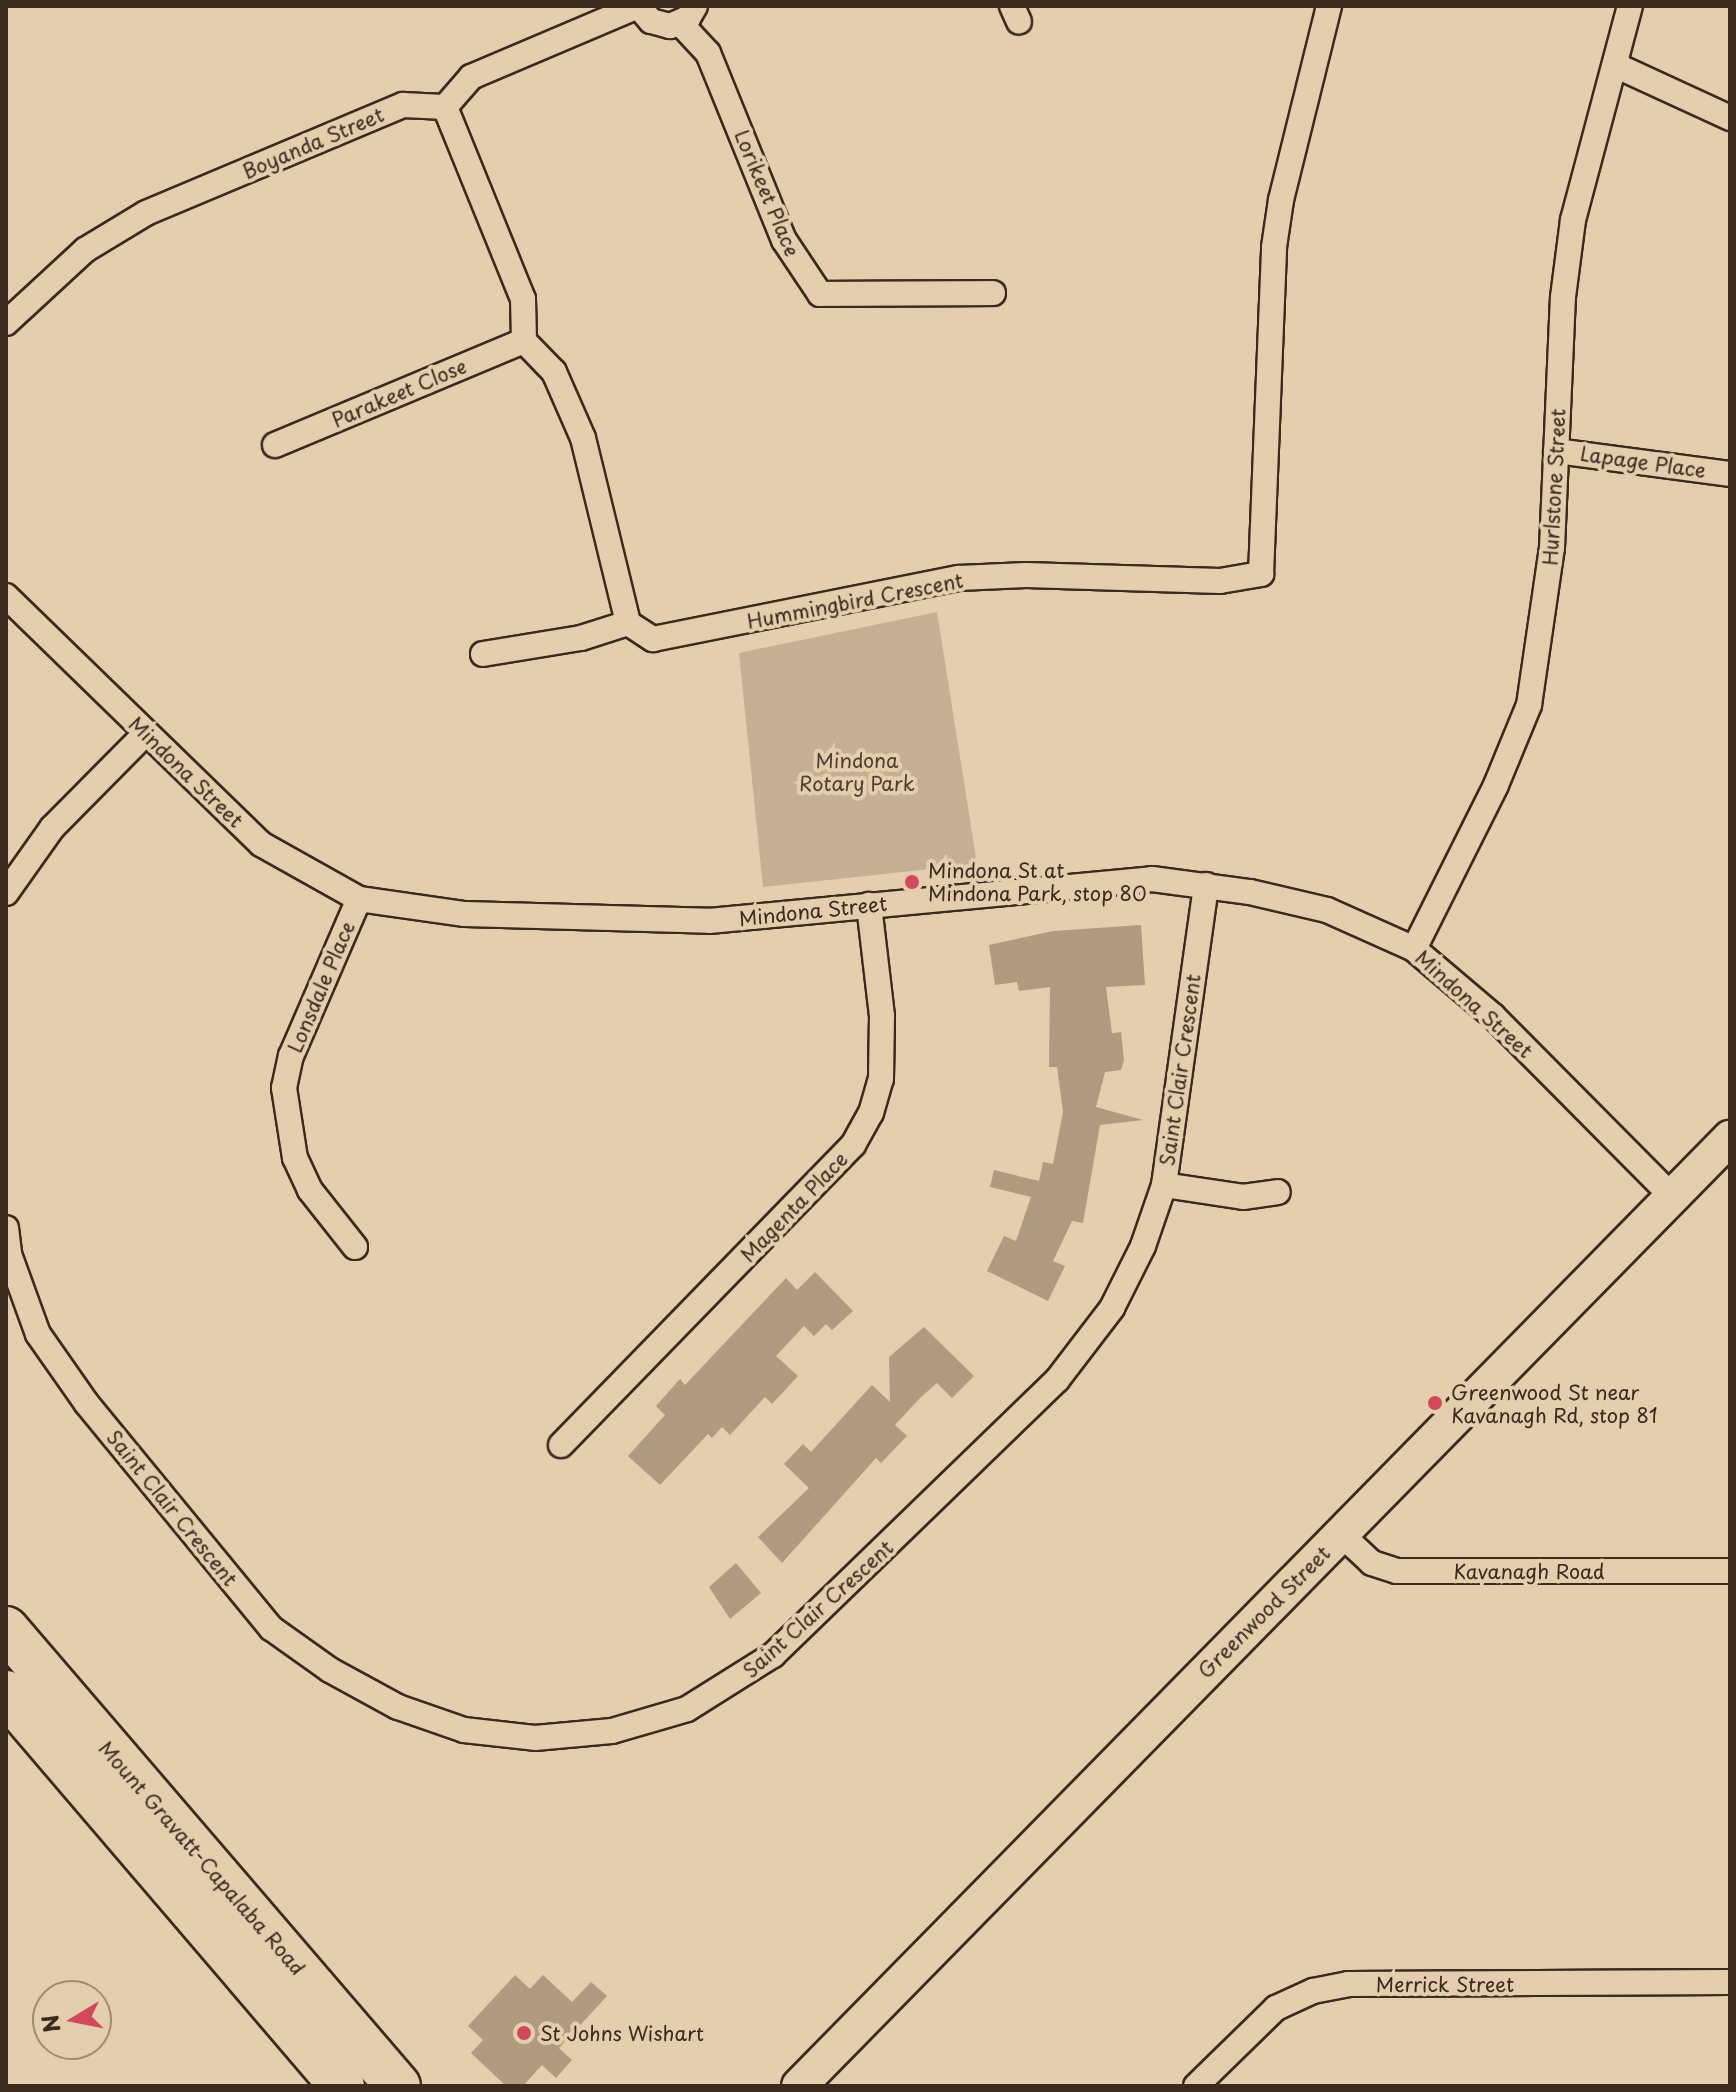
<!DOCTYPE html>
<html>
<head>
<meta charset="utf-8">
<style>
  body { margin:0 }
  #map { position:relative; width:1736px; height:2092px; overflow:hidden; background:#e4cead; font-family:"Playpen Sans",sans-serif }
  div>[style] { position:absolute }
  .green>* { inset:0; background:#c5b093 }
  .building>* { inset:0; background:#b09b80 }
  .roads { filter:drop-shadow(2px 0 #3b2a1e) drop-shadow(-2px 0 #3b2a1e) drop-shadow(0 2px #3b2a1e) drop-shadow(0 -2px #3b2a1e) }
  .street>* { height:24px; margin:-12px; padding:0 12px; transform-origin:12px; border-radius:12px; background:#e4cead }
  .secondary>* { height:34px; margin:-17px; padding:0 17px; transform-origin:17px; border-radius:17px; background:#e4cead }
  .highway>* { height:44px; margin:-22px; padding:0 22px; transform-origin:22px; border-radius:22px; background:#e4cead }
  .dots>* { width:22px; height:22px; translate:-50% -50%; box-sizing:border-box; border:4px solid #e4cead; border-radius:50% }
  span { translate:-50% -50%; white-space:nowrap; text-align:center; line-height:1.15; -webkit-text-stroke:8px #e4cead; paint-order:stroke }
  .street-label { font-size:20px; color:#3b2a1e }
  .park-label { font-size:20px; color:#503e30 }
  .poi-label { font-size:20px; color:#3b2a1e }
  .left { translate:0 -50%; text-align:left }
  .frame { position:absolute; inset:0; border:8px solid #3b2a1e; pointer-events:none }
  .north { position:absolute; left:32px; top:1980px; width:80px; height:80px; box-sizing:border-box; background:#e4cead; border:2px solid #a08c74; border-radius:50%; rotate:260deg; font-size:22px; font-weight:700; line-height:32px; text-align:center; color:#3b2a1e }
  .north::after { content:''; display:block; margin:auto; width:28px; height:36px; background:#d1495b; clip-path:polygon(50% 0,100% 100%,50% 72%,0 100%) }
</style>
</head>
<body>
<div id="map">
  <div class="green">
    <i style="clip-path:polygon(937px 612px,977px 864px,763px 887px,739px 653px)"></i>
  </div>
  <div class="building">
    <i style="clip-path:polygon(1141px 925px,1145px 985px,1106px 987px,1112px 1033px,1121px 1032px,1124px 1060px,1121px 1070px,1105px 1072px,1096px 1107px,1143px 1120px,1100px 1125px,1083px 1223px,1072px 1221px,1053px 1261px,1065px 1266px,1048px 1301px,987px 1271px,1004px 1236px,1016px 1241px,1031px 1197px,990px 1187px,994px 1170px,1039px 1181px,1043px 1162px,1053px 1164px,1063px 1112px,1057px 1067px,1049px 1067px,1050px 987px,1019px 991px,1017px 982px,995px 985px,989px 945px,1053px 931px)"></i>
    <i style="clip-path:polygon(815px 1272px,853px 1311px,832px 1330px,826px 1324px,814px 1336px,804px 1326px,776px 1356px,798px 1376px,772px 1404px,765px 1397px,730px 1435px,722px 1427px,712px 1438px,708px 1434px,660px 1485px,628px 1456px,665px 1415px,656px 1406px,680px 1379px,685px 1385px,786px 1278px,797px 1290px)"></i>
    <i style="clip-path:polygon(924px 1327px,974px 1376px,952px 1398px,937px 1383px,920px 1398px,895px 1425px,907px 1436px,881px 1463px,876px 1458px,782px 1563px,758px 1537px,809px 1488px,784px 1464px,803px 1444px,811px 1452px,872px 1385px,890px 1402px,889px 1357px)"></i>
    <i style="clip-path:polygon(736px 1563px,761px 1593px,730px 1619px,709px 1587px)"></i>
    <i style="clip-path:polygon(515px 1975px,530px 1989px,543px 1975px,572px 2002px,591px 1982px,607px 1996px,559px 2048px,572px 2060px,556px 2078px,542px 2065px,523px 2086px,506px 2086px,471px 2053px,483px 2040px,468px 2026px)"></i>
  </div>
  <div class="roads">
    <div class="street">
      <i style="left:638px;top:6px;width:20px;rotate:49deg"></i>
      <i style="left:651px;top:21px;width:20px;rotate:15deg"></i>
      <i style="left:670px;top:26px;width:20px;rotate:-24deg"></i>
      <i style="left:688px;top:18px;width:14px;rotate:-60deg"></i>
      <i style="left:1012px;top:6px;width:17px;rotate:66deg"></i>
      <i style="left:680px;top:23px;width:41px;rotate:47deg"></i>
      <i style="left:708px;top:53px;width:202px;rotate:67.9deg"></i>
      <i style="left:784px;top:240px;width:65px;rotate:56.3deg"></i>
      <i style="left:820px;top:294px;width:173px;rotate:-0.3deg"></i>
      <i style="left:1615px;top:65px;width:127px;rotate:24.7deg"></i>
      <i style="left:445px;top:107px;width:207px;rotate:67.9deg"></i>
      <i style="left:523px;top:299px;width:42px;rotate:88.6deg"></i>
      <i style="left:524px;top:341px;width:43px;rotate:45.9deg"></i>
      <i style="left:554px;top:372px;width:72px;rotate:66.3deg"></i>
      <i style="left:583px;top:438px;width:190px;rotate:76.3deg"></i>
      <i style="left:628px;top:623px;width:30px;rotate:33deg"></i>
      <i style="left:653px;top:639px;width:312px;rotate:-11.3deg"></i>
      <i style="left:959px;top:578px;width:67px;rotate:-2.6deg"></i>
      <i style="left:1026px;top:575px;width:194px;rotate:1.8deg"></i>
      <i style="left:1220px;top:581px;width:42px;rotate:-9.7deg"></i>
      <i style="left:1261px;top:574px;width:327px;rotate:-87.7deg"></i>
      <i style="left:1274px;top:247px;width:48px;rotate:-81.5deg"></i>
      <i style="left:1281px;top:200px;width:200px;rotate:-76.1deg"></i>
      <i style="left:6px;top:323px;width:108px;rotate:-42.7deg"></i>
      <i style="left:85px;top:250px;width:71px;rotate:-31.2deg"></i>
      <i style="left:146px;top:213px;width:279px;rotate:-22.8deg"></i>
      <i style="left:403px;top:105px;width:42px;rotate:2.7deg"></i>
      <i style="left:445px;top:107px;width:40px;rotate:-49deg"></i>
      <i style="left:471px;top:77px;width:181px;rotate:-23deg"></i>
      <i style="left:275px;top:445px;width:270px;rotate:-22.7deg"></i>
      <i style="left:1556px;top:451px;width:176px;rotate:7.5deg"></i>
      <i style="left:6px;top:596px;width:356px;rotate:44.2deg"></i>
      <i style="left:261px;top:844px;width:112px;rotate:29.3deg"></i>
      <i style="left:359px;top:899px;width:107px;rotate:8.1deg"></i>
      <i style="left:465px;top:914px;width:244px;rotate:1.6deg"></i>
      <i style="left:709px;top:921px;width:445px;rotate:-5.4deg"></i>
      <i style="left:1152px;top:879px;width:99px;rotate:7.6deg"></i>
      <i style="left:1250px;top:892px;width:79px;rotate:13.2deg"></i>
      <i style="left:1327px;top:910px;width:95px;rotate:24.1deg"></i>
      <i style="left:1414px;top:949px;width:104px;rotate:40.3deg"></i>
      <i style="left:1493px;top:1016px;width:254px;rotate:45.2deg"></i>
      <i style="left:483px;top:654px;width:99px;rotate:-9.3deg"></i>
      <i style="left:581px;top:638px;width:49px;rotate:-17.7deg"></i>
      <i style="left:6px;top:893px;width:80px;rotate:-54.7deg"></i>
      <i style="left:52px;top:828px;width:132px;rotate:-45.3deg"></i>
      <i style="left:1414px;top:949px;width:183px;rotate:-63.4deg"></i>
      <i style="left:1496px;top:785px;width:87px;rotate:-67.6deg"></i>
      <i style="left:1529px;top:705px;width:159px;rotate:-81.7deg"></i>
      <i style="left:1552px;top:548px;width:251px;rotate:-87.5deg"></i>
      <i style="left:1563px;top:297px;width:78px;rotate:-82.6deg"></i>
      <i style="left:1573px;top:220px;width:221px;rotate:-75.1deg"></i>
      <i style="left:1164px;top:1185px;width:80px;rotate:8.6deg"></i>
      <i style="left:1243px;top:1197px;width:35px;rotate:-8deg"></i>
      <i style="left:6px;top:1228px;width:26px;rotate:83deg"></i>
      <i style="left:9px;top:1254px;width:85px;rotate:70.1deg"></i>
      <i style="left:38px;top:1334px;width:85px;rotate:55deg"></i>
      <i style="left:87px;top:1404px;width:290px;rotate:50.6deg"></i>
      <i style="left:271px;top:1628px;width:72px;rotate:35.4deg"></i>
      <i style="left:330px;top:1670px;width:77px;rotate:28.6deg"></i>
      <i style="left:398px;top:1707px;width:70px;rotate:19.2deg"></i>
      <i style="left:464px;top:1730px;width:71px;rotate:6.4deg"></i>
      <i style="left:535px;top:1738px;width:77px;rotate:-5.2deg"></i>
      <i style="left:612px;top:1731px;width:78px;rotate:-16.3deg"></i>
      <i style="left:687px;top:1709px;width:102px;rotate:-32.1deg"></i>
      <i style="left:773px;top:1655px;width:395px;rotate:-44.1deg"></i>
      <i style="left:1057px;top:1380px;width:91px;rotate:-52.6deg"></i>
      <i style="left:1112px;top:1308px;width:69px;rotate:-63.4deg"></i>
      <i style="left:1143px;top:1246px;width:65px;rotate:-71deg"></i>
      <i style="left:1164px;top:1185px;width:303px;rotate:-82deg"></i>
      <i style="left:355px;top:1247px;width:73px;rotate:-128.3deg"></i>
      <i style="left:310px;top:1190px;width:35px;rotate:-115deg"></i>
      <i style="left:295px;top:1158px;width:71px;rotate:-98.9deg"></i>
      <i style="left:284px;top:1088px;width:33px;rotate:-78deg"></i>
      <i style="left:291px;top:1056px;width:171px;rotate:-66.6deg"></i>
      <i style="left:561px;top:1445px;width:419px;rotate:-45.8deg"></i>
      <i style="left:853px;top:1145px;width:37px;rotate:-61deg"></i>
      <i style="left:871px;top:1113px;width:35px;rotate:-74deg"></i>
      <i style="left:881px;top:1079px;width:63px;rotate:-89.1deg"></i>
      <i style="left:882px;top:1016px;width:112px;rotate:-96.7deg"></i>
      <i style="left:1341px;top:1534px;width:42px;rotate:43.1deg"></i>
      <i style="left:1372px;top:1563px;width:26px;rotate:18deg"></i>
      <i style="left:1397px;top:1571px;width:333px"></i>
      <i style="left:1196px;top:2086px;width:112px;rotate:-44.3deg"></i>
      <i style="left:1276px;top:2008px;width:41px;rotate:-24.7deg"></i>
      <i style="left:1313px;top:1991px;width:36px;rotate:-11deg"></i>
      <i style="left:1348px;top:1984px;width:382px;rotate:-0.3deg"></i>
    </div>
    <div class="secondary">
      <i style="left:799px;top:2086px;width:1329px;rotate:-45.52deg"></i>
    </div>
    <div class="highway">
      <i style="left:6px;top:1629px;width:602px;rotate:49.38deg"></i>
      <i style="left:6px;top:1693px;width:517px;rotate:49.47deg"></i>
    </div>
  </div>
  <div class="dots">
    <i style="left:912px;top:882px;background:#d1495b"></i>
    <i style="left:1435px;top:1403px;background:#d1495b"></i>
    <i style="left:524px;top:2033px;background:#d1495b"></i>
  </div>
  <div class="street-label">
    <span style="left:313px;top:143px;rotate:-23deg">Boyanda Street</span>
    <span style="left:767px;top:193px;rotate:67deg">Lorikeet Place</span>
    <span style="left:399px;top:393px;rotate:-23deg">Parakeet Close</span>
    <span style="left:1643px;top:462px;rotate:8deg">Lapage Place</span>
    <span style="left:1554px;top:487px;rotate:-87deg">Hurlstone Street</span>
    <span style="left:855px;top:601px;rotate:-11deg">Hummingbird Crescent</span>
    <span style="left:186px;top:772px;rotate:44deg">Mindona Street</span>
    <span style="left:813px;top:911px;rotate:-6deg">Mindona Street</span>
    <span style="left:321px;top:987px;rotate:-67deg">Lonsdale Place</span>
    <span style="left:1474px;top:1004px;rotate:42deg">Mindona Street</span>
    <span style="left:1180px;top:1070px;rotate:-82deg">Saint Clair Crescent</span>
    <span style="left:794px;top:1207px;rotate:-46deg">Magenta Place</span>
    <span style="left:172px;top:1508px;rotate:51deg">Saint Clair Crescent</span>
    <span style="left:1529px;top:1571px">Kavanagh Road</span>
    <span style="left:818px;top:1609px;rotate:-42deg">Saint Clair Crescent</span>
    <span style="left:1264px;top:1612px;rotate:-45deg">Greenwood Street</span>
    <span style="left:202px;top:1858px;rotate:49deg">Mount Gravatt-Capalaba Road</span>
    <span style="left:1445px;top:1984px">Merrick Street</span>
  </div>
  <div class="park-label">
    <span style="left:857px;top:772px">Mindona<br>Rotary Park</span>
  </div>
  <div class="poi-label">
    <span class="left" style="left:928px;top:882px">Mindona St at<br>Mindona Park, stop 80</span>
    <span class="left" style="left:1451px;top:1404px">Greenwood St near<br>Kavanagh Rd, stop 81</span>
    <span class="left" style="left:540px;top:2033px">St Johns Wishart</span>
  </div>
  <div class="frame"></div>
  <div class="north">N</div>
</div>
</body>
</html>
